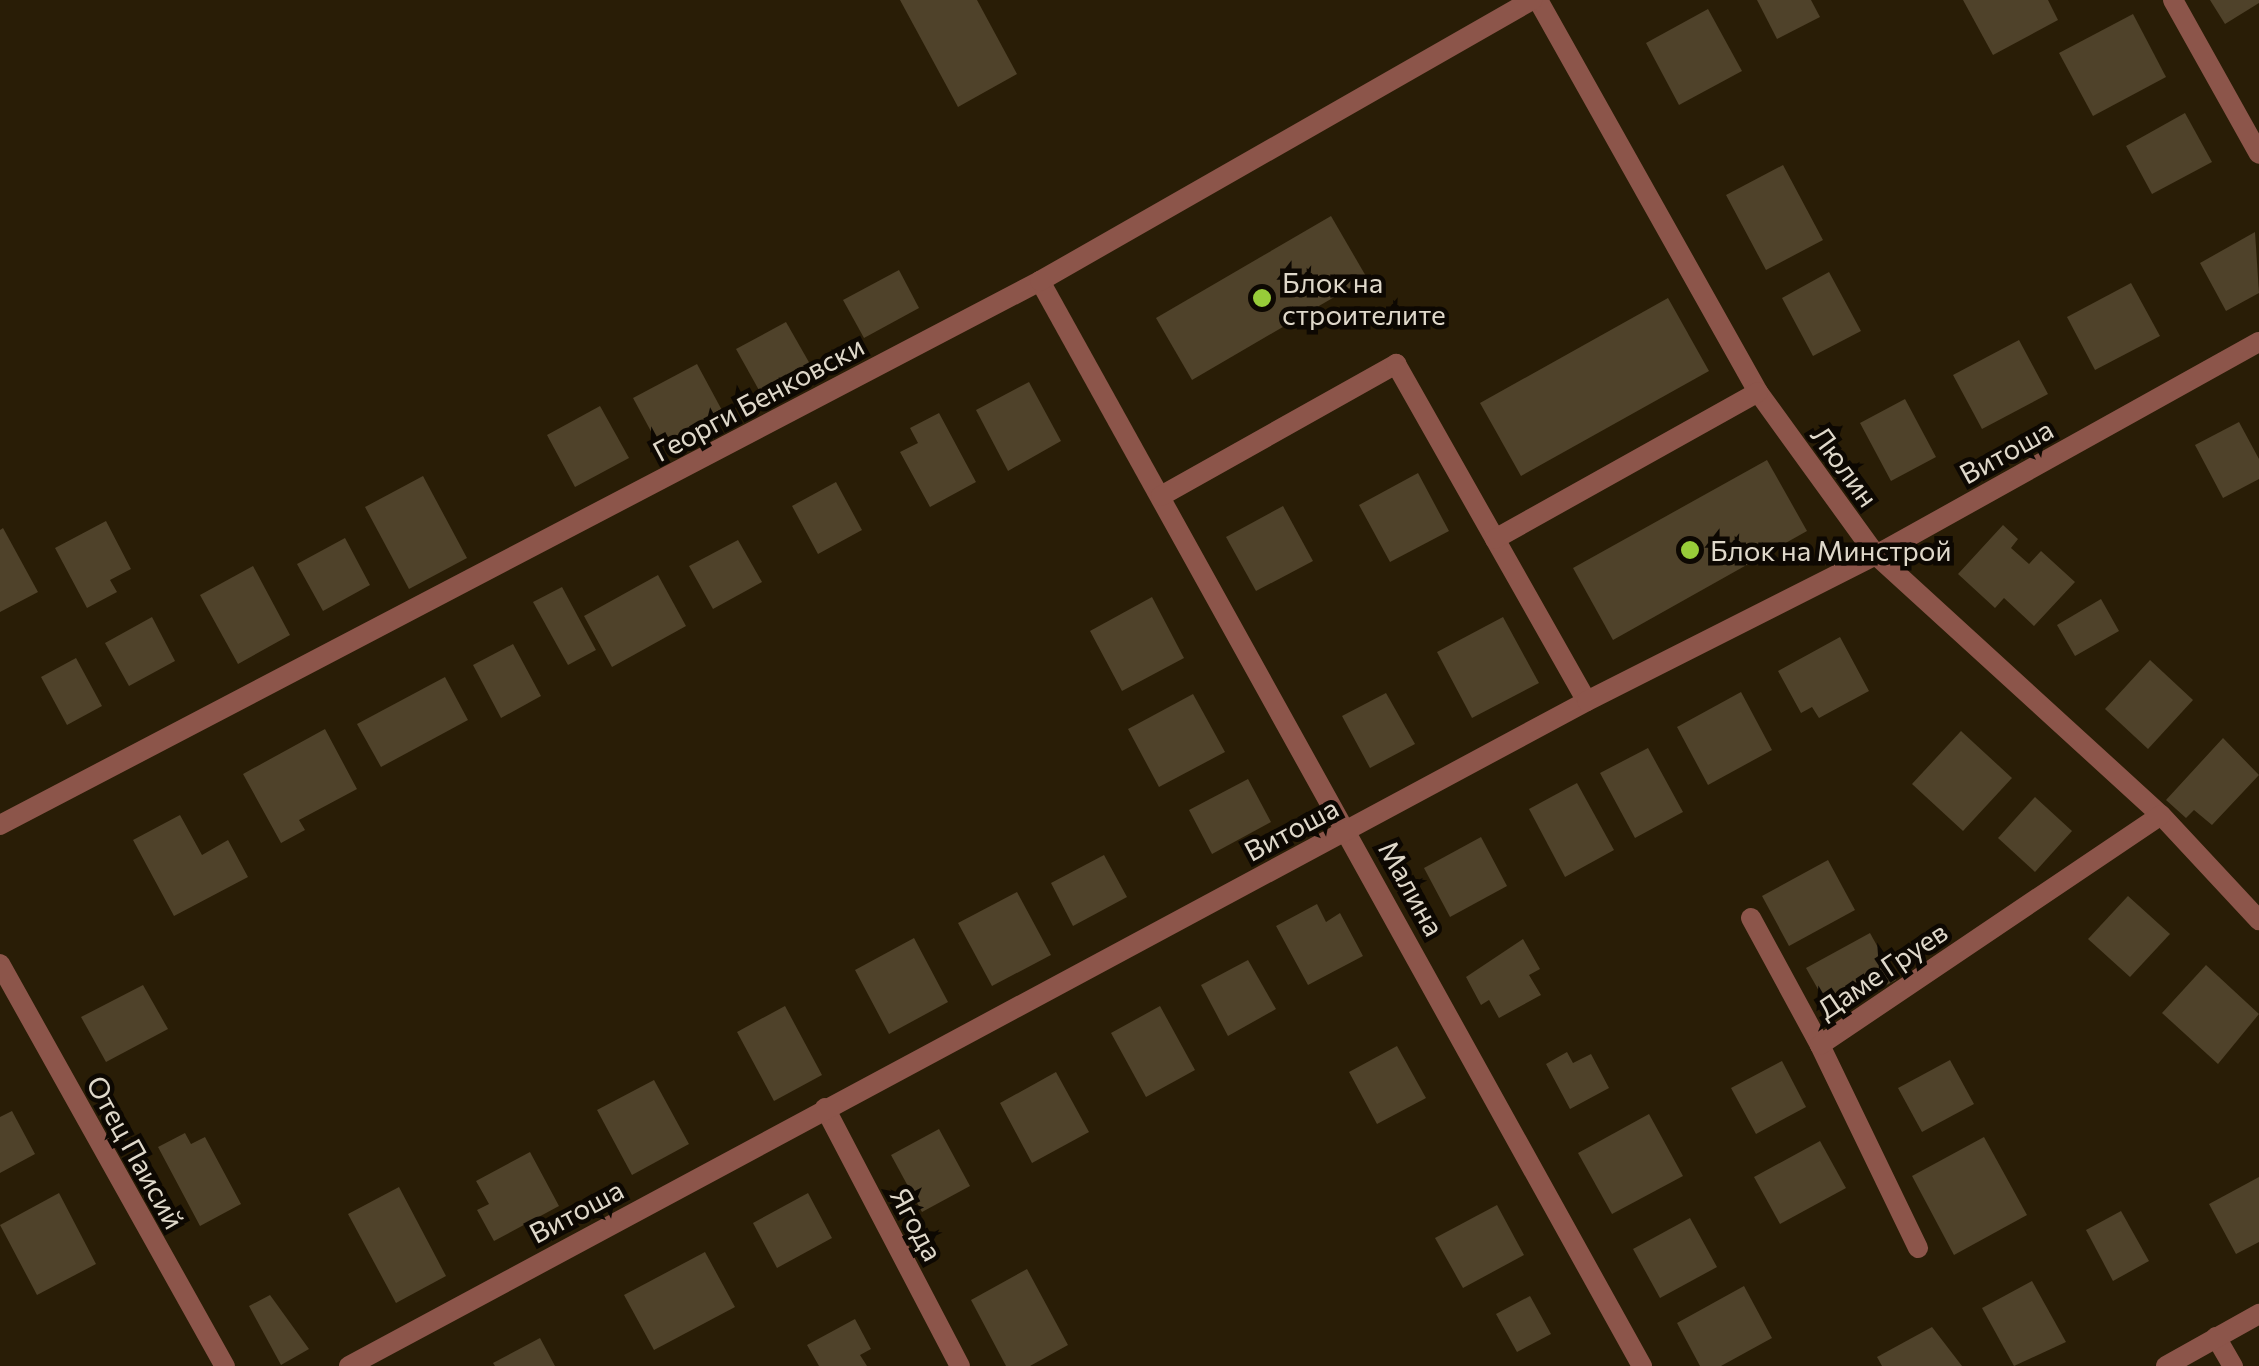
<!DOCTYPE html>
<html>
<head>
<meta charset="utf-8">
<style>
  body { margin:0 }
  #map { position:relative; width:2259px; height:1366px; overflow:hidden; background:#291d06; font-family:Commissioner,sans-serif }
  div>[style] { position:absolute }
  .building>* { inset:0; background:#4f422a }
  .minor>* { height:20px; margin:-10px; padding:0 10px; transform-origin:10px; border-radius:10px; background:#8c554a }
  .dots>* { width:28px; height:28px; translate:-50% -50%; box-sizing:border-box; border:5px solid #0d0802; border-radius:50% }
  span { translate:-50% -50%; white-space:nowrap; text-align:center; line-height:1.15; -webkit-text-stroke:9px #0d0802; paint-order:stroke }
  .poi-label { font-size:28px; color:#dfd8ca }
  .left { translate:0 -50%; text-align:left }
  .street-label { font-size:28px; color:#dfd8ca }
</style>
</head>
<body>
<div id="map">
  <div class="building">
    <i style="clip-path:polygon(900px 0,977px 0,1017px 74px,958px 107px)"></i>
    <i style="clip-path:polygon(1757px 0,1811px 0,1820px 17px,1777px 39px)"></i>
    <i style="clip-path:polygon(1963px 0,2048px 0,2058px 20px,1993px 55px)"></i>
    <i style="clip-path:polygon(2210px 0,2259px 0,2259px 3px,2225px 24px)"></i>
    <i style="clip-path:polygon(1708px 9px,1742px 71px,1679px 105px,1646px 43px)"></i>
    <i style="clip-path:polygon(2133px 14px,2166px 77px,2093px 116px,2059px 53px)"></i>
    <i style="clip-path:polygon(2185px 113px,2212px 162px,2152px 194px,2126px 146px)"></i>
    <i style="clip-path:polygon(1783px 165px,1823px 240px,1766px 270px,1726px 195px)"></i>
    <i style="clip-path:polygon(1331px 216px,1367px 278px,1192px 380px,1156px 318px)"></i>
    <i style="clip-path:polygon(2255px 232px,2259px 293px,2226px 311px,2200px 263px)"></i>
    <i style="clip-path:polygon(899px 270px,919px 308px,864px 338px,843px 300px)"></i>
    <i style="clip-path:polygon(1829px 272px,1861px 331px,1813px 356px,1782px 298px)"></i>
    <i style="clip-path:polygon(2131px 283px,2160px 336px,2095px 370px,2067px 317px)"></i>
    <i style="clip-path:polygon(1668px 298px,1709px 371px,1521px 476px,1480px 403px)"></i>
    <i style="clip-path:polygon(786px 322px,810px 364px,760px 392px,736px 349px)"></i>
    <i style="clip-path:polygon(2019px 340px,2048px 394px,1982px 429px,1953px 375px)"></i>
    <i style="clip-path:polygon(697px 364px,724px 414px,660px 448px,633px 398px)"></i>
    <i style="clip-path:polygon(1029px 382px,1061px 441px,1008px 471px,976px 410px)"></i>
    <i style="clip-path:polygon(1905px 399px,1936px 457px,1891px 481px,1860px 423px)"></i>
    <i style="clip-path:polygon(600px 406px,629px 458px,575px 487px,547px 435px)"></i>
    <i style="clip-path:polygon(939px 413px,976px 482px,930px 507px,900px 452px,918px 443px,910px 428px)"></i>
    <i style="clip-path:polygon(2239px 422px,2259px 459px,2259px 479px,2223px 498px,2195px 445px)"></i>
    <i style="clip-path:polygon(1767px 460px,1807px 531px,1613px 640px,1573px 568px)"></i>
    <i style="clip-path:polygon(1418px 473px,1449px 531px,1390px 562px,1359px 505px)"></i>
    <i style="clip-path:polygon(423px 476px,467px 558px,409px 589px,365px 507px)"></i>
    <i style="clip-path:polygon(836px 482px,862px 530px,818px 554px,792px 506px)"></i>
    <i style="clip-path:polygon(1283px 506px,1313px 561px,1256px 591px,1226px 537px)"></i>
    <i style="clip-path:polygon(106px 521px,131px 569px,110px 580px,117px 592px,87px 608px,55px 548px)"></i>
    <i style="clip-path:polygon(2003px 525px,2018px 539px,2011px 548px,2029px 564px,2041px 551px,2075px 582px,2034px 626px,2004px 598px,1995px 608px,1958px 574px)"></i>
    <i style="clip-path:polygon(3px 528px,38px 592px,0 612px,0 530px)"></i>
    <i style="clip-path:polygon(345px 538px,370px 585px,323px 611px,297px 564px)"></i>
    <i style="clip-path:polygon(738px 540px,762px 582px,713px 609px,689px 566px)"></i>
    <i style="clip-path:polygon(253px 566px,290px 635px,238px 664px,200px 595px)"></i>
    <i style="clip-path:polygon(658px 575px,686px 626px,612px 667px,584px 616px)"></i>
    <i style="clip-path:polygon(562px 587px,596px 650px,568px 665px,533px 602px)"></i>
    <i style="clip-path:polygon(1152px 597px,1184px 658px,1122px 691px,1090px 631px)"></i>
    <i style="clip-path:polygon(2101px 599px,2119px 631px,2075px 656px,2057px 625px)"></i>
    <i style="clip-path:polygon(152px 617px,175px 661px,129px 686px,105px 643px)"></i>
    <i style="clip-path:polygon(1503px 617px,1539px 683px,1472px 718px,1437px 652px)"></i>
    <i style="clip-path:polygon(1840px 637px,1869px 691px,1819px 718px,1812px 707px,1801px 713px,1778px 671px)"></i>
    <i style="clip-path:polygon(513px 644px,541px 696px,501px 718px,473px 665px)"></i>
    <i style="clip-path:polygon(76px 658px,102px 706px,67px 725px,41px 677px)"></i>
    <i style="clip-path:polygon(2150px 660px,2193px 700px,2148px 749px,2105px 709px)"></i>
    <i style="clip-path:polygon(445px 677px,468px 720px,381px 767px,357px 724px)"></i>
    <i style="clip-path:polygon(1741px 692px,1772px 750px,1708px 785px,1677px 727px)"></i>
    <i style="clip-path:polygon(1386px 693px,1415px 744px,1370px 768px,1342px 716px)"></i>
    <i style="clip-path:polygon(1193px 694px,1225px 752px,1159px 787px,1128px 729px)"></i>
    <i style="clip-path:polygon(325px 729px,357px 789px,299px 820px,305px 830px,281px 843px,243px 774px)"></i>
    <i style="clip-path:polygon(1961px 731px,2012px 778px,1963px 831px,1912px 784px)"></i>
    <i style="clip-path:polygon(2223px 738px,2259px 775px,2212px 825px,2194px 810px,2186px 818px,2166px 800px)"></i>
    <i style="clip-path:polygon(1648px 748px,1683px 812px,1635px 838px,1600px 773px)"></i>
    <i style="clip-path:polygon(1248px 779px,1271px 822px,1212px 854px,1189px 810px)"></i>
    <i style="clip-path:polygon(1577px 783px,1614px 850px,1565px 877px,1529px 809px)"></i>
    <i style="clip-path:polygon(2035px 797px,2072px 831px,2035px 872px,1998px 838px)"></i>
    <i style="clip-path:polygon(180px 815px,202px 855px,228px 840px,248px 877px,174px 916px,133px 840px)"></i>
    <i style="clip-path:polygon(1481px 837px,1507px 886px,1450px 917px,1424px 868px)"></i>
    <i style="clip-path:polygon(1104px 855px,1127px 897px,1073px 926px,1051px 883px)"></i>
    <i style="clip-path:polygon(1828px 860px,1855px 910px,1789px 946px,1762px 896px)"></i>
    <i style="clip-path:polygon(1017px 892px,1051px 955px,992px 986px,958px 923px)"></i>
    <i style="clip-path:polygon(2128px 896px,2170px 934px,2130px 977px,2088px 939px)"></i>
    <i style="clip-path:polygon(1317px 904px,1326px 922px,1340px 913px,1363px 956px,1308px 985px,1276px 926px)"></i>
    <i style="clip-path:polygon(1870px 933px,1896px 980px,1832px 1014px,1806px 968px)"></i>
    <i style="clip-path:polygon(914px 938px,948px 1002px,889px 1034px,855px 970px)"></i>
    <i style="clip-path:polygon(1523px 939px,1540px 969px,1529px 975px,1541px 995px,1499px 1018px,1489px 1000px,1481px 1005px,1466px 977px)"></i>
    <i style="clip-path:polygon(1248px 960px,1276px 1009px,1228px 1036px,1201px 985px)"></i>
    <i style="clip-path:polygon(2206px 965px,2259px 1014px,2218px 1064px,2162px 1013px)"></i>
    <i style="clip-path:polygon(143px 985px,168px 1029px,106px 1062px,81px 1017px)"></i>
    <i style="clip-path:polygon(785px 1006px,822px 1075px,774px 1101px,737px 1032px)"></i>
    <i style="clip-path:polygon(1160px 1006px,1195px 1070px,1146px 1097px,1111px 1033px)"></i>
    <i style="clip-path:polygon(1397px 1046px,1426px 1098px,1377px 1124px,1349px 1072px)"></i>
    <i style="clip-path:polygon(1567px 1052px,1573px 1063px,1591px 1054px,1609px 1088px,1570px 1109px,1546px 1064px)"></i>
    <i style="clip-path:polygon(1950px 1060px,1974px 1104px,1922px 1132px,1898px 1088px)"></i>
    <i style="clip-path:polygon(1782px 1061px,1806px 1107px,1756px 1134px,1731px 1088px)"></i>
    <i style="clip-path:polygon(1056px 1072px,1089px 1132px,1032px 1163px,1000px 1103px)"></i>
    <i style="clip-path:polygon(654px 1080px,689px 1144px,632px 1175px,597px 1110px)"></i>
    <i style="clip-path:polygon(12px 1111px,35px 1154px,0 1173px,0 1117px)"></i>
    <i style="clip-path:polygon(1649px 1114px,1683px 1176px,1612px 1214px,1578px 1153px)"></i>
    <i style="clip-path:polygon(939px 1129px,970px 1186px,922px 1212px,891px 1155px)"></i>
    <i style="clip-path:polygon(185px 1133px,191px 1144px,205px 1137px,241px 1204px,200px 1226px,158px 1147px)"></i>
    <i style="clip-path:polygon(1984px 1137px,2027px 1215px,1954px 1255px,1912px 1176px)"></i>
    <i style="clip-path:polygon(1820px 1141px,1846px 1188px,1780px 1224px,1754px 1177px)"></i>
    <i style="clip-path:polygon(530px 1152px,559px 1206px,494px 1241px,477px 1210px,489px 1204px,476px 1181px)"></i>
    <i style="clip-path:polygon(2259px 1177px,2259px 1242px,2236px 1254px,2209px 1204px)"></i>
    <i style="clip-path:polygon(399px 1187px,446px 1276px,396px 1303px,348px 1214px)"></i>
    <i style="clip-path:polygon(59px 1193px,96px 1264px,37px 1295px,0 1225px)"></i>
    <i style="clip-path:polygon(808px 1193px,832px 1238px,777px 1268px,753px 1223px)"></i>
    <i style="clip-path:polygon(1497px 1205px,1524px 1255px,1463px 1288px,1435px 1238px)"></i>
    <i style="clip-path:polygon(2121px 1211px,2149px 1261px,2113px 1281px,2086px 1230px)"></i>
    <i style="clip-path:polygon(1690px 1218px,1717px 1267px,1660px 1298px,1633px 1249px)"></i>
    <i style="clip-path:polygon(705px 1252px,735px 1307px,654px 1350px,624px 1295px)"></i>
    <i style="clip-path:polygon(1027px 1269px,1068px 1345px,1030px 1366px,1006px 1366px,971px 1300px)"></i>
    <i style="clip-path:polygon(2032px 1281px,2066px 1342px,2014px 1366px,1982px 1308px)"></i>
    <i style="clip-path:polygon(1744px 1286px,1772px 1338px,1721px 1366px,1700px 1366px,1677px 1323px)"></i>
    <i style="clip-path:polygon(270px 1295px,309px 1349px,281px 1365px,249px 1306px)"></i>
    <i style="clip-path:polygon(1530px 1296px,1551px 1334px,1517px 1352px,1496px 1314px)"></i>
    <i style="clip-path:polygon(855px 1319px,871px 1349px,860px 1355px,867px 1366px,819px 1366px,807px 1345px)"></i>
    <i style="clip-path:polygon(1932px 1327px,1962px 1366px,1882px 1366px,1877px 1357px)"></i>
    <i style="clip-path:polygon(540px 1338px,555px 1366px,495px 1366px,493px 1363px)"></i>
  </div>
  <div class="minor">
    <i style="left:1538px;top:0;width:450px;rotate:60.7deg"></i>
    <i style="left:1758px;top:392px;width:201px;rotate:54.1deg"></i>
    <i style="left:1876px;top:555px;width:386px;rotate:42.4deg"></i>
    <i style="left:2161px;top:815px;width:144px;rotate:47deg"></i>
    <i style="left:2173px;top:0;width:176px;rotate:60.8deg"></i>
    <i style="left:1040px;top:281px;width:1241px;rotate:60.98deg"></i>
    <i style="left:1161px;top:496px;width:270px;rotate:-29.3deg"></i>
    <i style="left:1396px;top:364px;width:387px;rotate:60.5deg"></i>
    <i style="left:1495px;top:539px;width:301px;rotate:-29.2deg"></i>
    <i style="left:0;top:825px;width:1174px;rotate:-27.61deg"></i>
    <i style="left:1040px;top:281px;width:567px;rotate:-29.73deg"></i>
    <i style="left:1751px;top:918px;width:145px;rotate:61.5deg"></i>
    <i style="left:0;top:964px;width:461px;rotate:60.8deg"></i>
    <i style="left:825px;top:1108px;width:291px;rotate:62.4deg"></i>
    <i style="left:1918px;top:1248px;width:225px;rotate:-115.8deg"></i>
    <i style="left:1820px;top:1045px;width:411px;rotate:-34deg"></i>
    <i style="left:2216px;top:1337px;width:34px;rotate:60deg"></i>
    <i style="left:349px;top:1366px;width:1405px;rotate:-28.24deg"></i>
    <i style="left:1587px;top:701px;width:324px;rotate:-26.8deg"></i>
    <i style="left:1876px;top:555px;width:438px;rotate:-29.1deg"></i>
    <i style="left:2166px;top:1366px;width:107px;rotate:-29.2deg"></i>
  </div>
  <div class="dots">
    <i style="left:1262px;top:298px;background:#97cc39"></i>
    <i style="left:1690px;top:550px;background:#97cc39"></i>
  </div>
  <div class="poi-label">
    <span class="left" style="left:1282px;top:298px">Блок на<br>строителите</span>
    <span class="left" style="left:1710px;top:550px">Блок на Минстрой</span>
  </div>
  <div class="street-label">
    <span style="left:758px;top:398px;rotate:-28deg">Георги Бенковски</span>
    <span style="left:2006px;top:451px;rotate:-29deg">Витоша</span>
    <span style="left:1845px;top:466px;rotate:54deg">Люлин</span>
    <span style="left:1291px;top:829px;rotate:-28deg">Витоша</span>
    <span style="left:1412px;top:888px;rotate:61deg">Малина</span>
    <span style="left:1882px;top:970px;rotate:-34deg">Даме Груев</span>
    <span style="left:136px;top:1152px;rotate:61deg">Отец Паисий</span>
    <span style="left:576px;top:1211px;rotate:-28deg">Витоша</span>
    <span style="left:917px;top:1224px;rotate:62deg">Ягода</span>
  </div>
</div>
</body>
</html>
